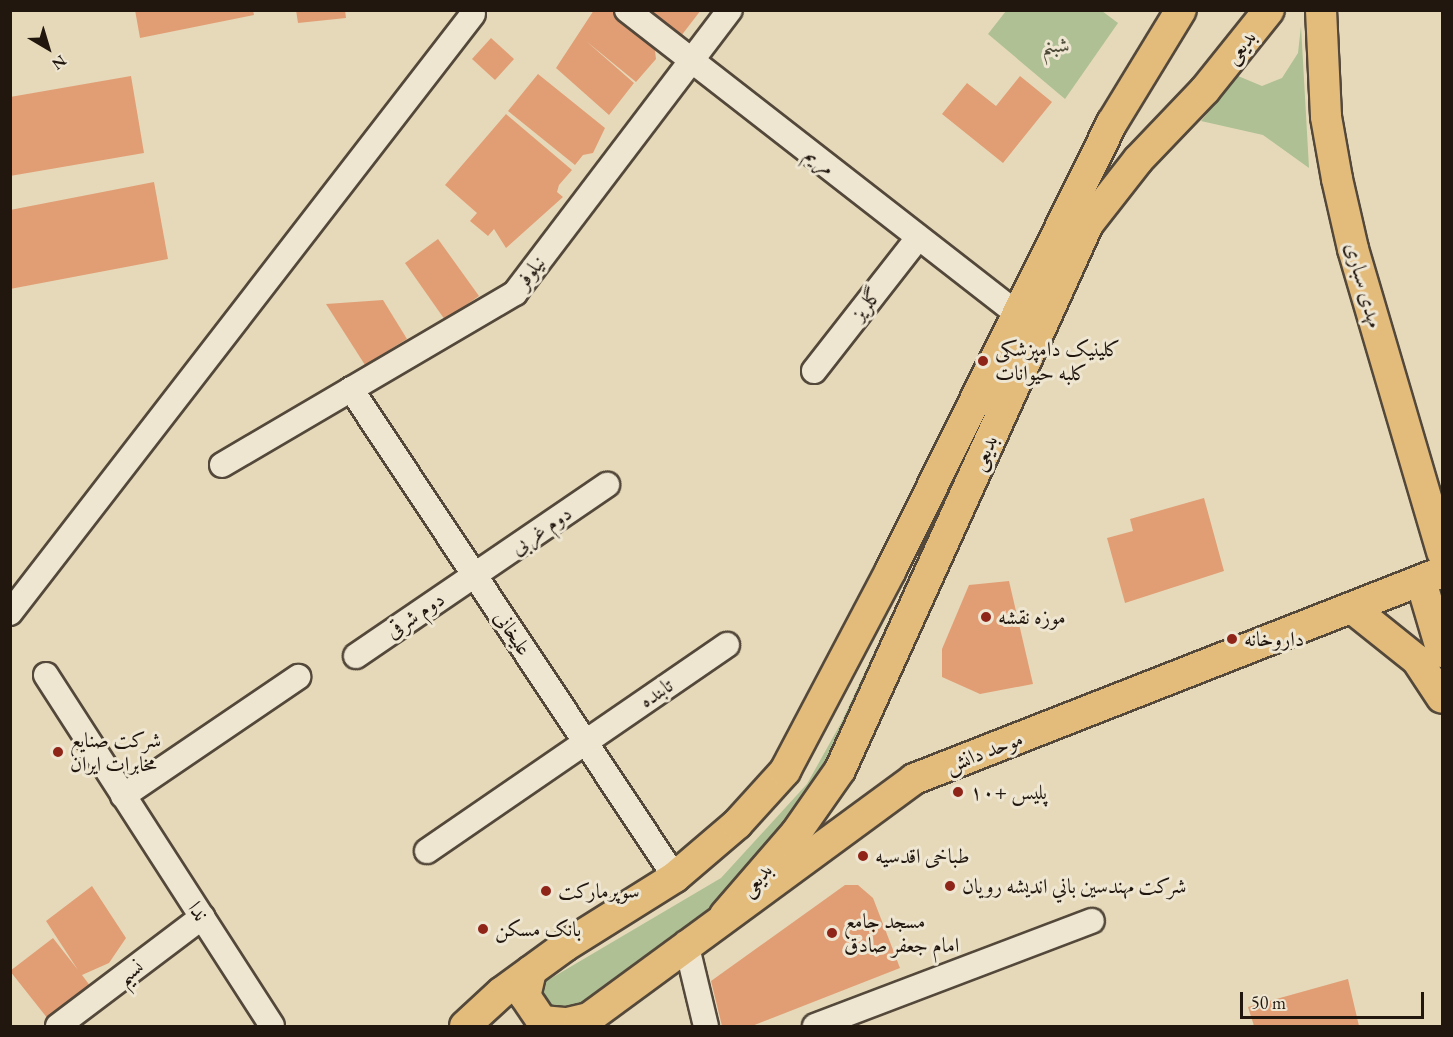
<!DOCTYPE html>
<html>
<head>
<meta charset="utf-8">
<style>
  body { margin:0 }
  #map { position:relative; width:1453px; height:1037px; overflow:hidden; background:#e6d9b9; font-family:"EB Garamond",Amiri,serif }
  div>[style] { position:absolute }
  .green>* { inset:0; background:#aec094 }
  .building>* { inset:0; background:#e19e75 }
  .roads { filter:drop-shadow(2px 0 #53483a) drop-shadow(-2px 0 #53483a) drop-shadow(0 2px #53483a) drop-shadow(0 -2px #53483a) }
  .minor>* { height:24px; margin:-12px; padding:0 12px; transform-origin:12px; border-radius:12px; background:#efe6d2 }
  .major>* { height:30px; margin:-15px; padding:0 15px; transform-origin:15px; border-radius:15px; background:#e3bc7c }
  .dots>* { width:16px; height:16px; translate:-50% -50%; box-sizing:border-box; border:3px solid #efe6d2; border-radius:50% }
  span { translate:-50% -50%; white-space:nowrap; text-align:center; line-height:1.15; -webkit-text-stroke:6px #efe6d2; paint-order:stroke }
  .park-label { font-size:21px; color:#4c4a37; font-style:italic }
  .street-label { font-size:21px; color:#22170f }
  .poi-label { font-size:21px; color:#22170f }
  .left { translate:0 -50%; text-align:left }
  .frame { position:absolute; inset:0; border:12px solid #22170f; pointer-events:none }
  .north { position:absolute; left:18px; top:18px; width:60px; height:60px; -webkit-text-stroke:4px #efe6d2; paint-order:stroke; rotate:142deg; font-size:16px; font-weight:700; line-height:24px; text-align:center; color:#22170f }
  .north::after { content:''; display:block; margin:auto; width:21px; height:27px; background:#22170f; clip-path:polygon(50% 0,100% 100%,50% 72%,0 100%) }
  .scale { position:absolute; left:1240px; top:992px; width:184px; height:27px; box-sizing:border-box; border:3px solid #22170f; border-top:0; padding-left:8px; font-size:18px; line-height:21px; white-space:nowrap; color:#22170f; -webkit-text-stroke:4px #efe6d2; paint-order:stroke }
</style>
</head>
<body>
<div id="map">
  <div class="green">
    <i style="clip-path:polygon(1006px 11px,1102px 11px,1118px 23px,1065px 99px,988px 34px)"></i>
    <i style="clip-path:polygon(1301px 26px,1309px 168px,1263px 135px,1201px 121px,1238px 76px,1262px 86px,1282px 78px,1298px 53px)"></i>
    <i style="clip-path:polygon(966px 456px,844px 750px,740px 885px,571px 1012px,555px 1014px,540px 994px,543px 983px,721px 878px,807px 784px,841px 723px)"></i>
  </div>
  <div class="building">
    <i style="clip-path:polygon(135px 10px,253px 10px,254px 15px,140px 38px)"></i>
    <i style="clip-path:polygon(296px 10px,345px 10px,346px 18px,298px 23px)"></i>
    <i style="clip-path:polygon(594px 10px,615px 10px,654px 42px,656px 59px,636px 82px,586px 41px,634px 83px,609px 115px,556px 68px)"></i>
    <i style="clip-path:polygon(650px 10px,701px 10px,681px 36px)"></i>
    <i style="clip-path:polygon(491px 38px,514px 59px,495px 80px,472px 59px)"></i>
    <i style="clip-path:polygon(538px 74px,605px 128px,593px 153px,583px 155px,575px 165px,508px 111px)"></i>
    <i style="clip-path:polygon(131px 76px,144px 153px,10px 176px,10px 97px)"></i>
    <i style="clip-path:polygon(1020px 76px,1052px 102px,1003px 163px,942px 114px,967px 83px,996px 106px)"></i>
    <i style="clip-path:polygon(506px 114px,572px 170px,559px 185px,557px 192px,563px 197px,506px 248px,494px 229px,488px 236px,470px 221px,477px 213px,445px 185px)"></i>
    <i style="clip-path:polygon(154px 182px,168px 259px,10px 289px,10px 210px)"></i>
    <i style="clip-path:polygon(438px 239px,479px 296px,445px 320px,405px 263px)"></i>
    <i style="clip-path:polygon(383px 300px,407px 339px,365px 365px,326px 304px)"></i>
    <i style="clip-path:polygon(1204px 498px,1224px 571px,1125px 603px,1107px 538px,1133px 531px,1130px 519px)"></i>
    <i style="clip-path:polygon(1009px 581px,1033px 684px,980px 694px,942px 677px,942px 649px,969px 585px)"></i>
    <i style="clip-path:polygon(845px 885px,858px 885px,873px 898px,900px 968px,752px 1026px,722px 1026px,711px 981px)"></i>
    <i style="clip-path:polygon(92px 886px,126px 938px,109px 963px,82px 975px,91px 987px,48px 1019px,10px 971px,53px 938px,78px 970px,46px 921px)"></i>
    <i style="clip-path:polygon(1348px 979px,1359px 1026px,1254px 1026px,1248px 1007px)"></i>
  </div>
  <div class="roads">
    <div class="minor">
      <i style="left:627px;top:10px;width:492px;rotate:37.9deg"></i>
      <i style="left:814px;top:371px;width:169px;rotate:-52deg"></i>
      <i style="left:351px;top:389px;width:586px;rotate:56.42deg"></i>
      <i style="left:222px;top:465px;width:340px;rotate:-30.4deg"></i>
      <i style="left:515px;top:293px;width:355px;rotate:-52.8deg"></i>
      <i style="left:10px;top:613px;width:757px;rotate:-52.3deg"></i>
      <i style="left:356px;top:656px;width:304px;rotate:-34.3deg"></i>
      <i style="left:46px;top:675px;width:417px;rotate:57.2deg"></i>
      <i style="left:123px;top:796px;width:212px;rotate:-34.2deg"></i>
      <i style="left:427px;top:851px;width:364px;rotate:-34.5deg"></i>
      <i style="left:686px;top:943px;width:85px;rotate:76.5deg"></i>
      <i style="left:58px;top:1026px;width:181px;rotate:-37.1deg"></i>
      <i style="left:815px;top:1026px;width:296px;rotate:-20.8deg"></i>
    </div>
    <div class="major">
      <i style="left:1321px;top:10px;width:107px;rotate:87.3deg"></i>
      <i style="left:1326px;top:117px;width:63px;rotate:79.9deg"></i>
      <i style="left:1337px;top:179px;width:72px;rotate:77.1deg"></i>
      <i style="left:1353px;top:249px;width:316px;rotate:73.6deg"></i>
      <i style="left:1421px;top:581px;width:74px;rotate:73.5deg"></i>
      <i style="left:1352px;top:608px;width:83px;rotate:38.7deg"></i>
      <i style="left:1417px;top:660px;width:45px;rotate:56.7deg"></i>
      <i style="left:725px;top:915px;width:108px;rotate:-49.1deg"></i>
      <i style="left:796px;top:833px;width:77px;rotate:-55.1deg"></i>
      <i style="left:840px;top:770px;width:600px;rotate:-65.57deg"></i>
      <i style="left:1088px;top:224px;width:81px;rotate:-52deg"></i>
      <i style="left:1138px;top:160px;width:97px;rotate:-46.3deg"></i>
      <i style="left:1205px;top:90px;width:102px;rotate:-51.3deg"></i>
      <i style="left:531px;top:971px;width:26px;rotate:103deg"></i>
      <i style="left:525px;top:996px;width:30px;rotate:56deg"></i>
      <i style="left:542px;top:1021px;width:25px;rotate:5deg"></i>
      <i style="left:567px;top:1023px;width:22px;rotate:-13deg"></i>
      <i style="left:465px;top:1026px;width:50px;rotate:-42.6deg"></i>
      <i style="left:502px;top:992px;width:78px;rotate:-36.1deg"></i>
      <i style="left:565px;top:946px;width:130px;rotate:-32.1deg"></i>
      <i style="left:675px;top:877px;width:82px;rotate:-40.5deg"></i>
      <i style="left:737px;top:824px;width:72px;rotate:-47.8deg"></i>
      <i style="left:785px;top:771px;width:227px;rotate:-62.2deg"></i>
      <i style="left:891px;top:570px;width:499px;rotate:-63.7deg"></i>
      <i style="left:1112px;top:123px;width:132px;rotate:-58.6deg"></i>
      <i style="left:578px;top:1026px;width:417px;rotate:-36.3deg"></i>
      <i style="left:914px;top:779px;width:567px;rotate:-21.41deg"></i>
    </div>
  </div>
  <div class="dots">
    <i style="left:983px;top:361px;background:#8f2418"></i>
    <i style="left:986px;top:617px;background:#8f2418"></i>
    <i style="left:1232px;top:639px;background:#8f2418"></i>
    <i style="left:58px;top:752px;background:#8f2418"></i>
    <i style="left:958px;top:792px;background:#8f2418"></i>
    <i style="left:863px;top:856px;background:#8f2418"></i>
    <i style="left:950px;top:886px;background:#8f2418"></i>
    <i style="left:546px;top:891px;background:#8f2418"></i>
    <i style="left:483px;top:929px;background:#8f2418"></i>
    <i style="left:832px;top:933px;background:#8f2418"></i>
  </div>
  <div class="park-label">
    <span style="left:1056px;top:45px">شبنم</span>
  </div>
  <div class="street-label">
    <span style="left:1240px;top:47px;rotate:-51deg">بدیعی</span>
    <span style="left:820px;top:161px;rotate:38deg">مریم</span>
    <span style="left:530px;top:272px;rotate:-52deg">نیلوفر</span>
    <span style="left:1364px;top:285px;rotate:74deg">مهدی سباری</span>
    <span style="left:866px;top:304px;rotate:-52deg">گلریز</span>
    <span style="left:984px;top:453px;rotate:-66deg">بدیعی</span>
    <span style="left:541px;top:530px;rotate:-34deg">دوم غربی</span>
    <span style="left:415px;top:615px;rotate:-34deg">دوم شرقی</span>
    <span style="left:513px;top:633px;rotate:56deg">علیخانی</span>
    <span style="left:656px;top:693px;rotate:-34deg">تابنده</span>
    <span style="left:984px;top:752px;rotate:-21deg">موحد دانش</span>
    <span style="left:756px;top:880px;rotate:-49deg">بدیعی</span>
    <span style="left:198px;top:911px;rotate:57deg">ندا</span>
    <span style="left:130px;top:972px;rotate:-37deg">نسیم</span>
  </div>
  <div class="poi-label">
    <span class="left" style="left:995px;top:361px">کلینیک دامپزشکی<br>کلبه حیوانات</span>
    <span class="left" style="left:998px;top:617px">موزه نقشه</span>
    <span class="left" style="left:1244px;top:639px">داروخانه</span>
    <span class="left" style="left:70px;top:752px">شرکت صنایع<br>مخابرات ایران</span>
    <span class="left" style="left:970px;top:792px">پلیس +۱۰</span>
    <span class="left" style="left:875px;top:856px">طباخى اقدسيه</span>
    <span class="left" style="left:962px;top:886px">شركت مهندسين باني انديشه رويان</span>
    <span class="left" style="left:558px;top:891px">سوپرمارکت</span>
    <span class="left" style="left:844px;top:933px">مسجد جامع<br>امام جعفر صادق</span>
    <span class="left" style="left:495px;top:929px">بانک مسکن</span>
  </div>
  <div class="frame"></div>
  <div class="north">N</div>
  <div class="scale">50 m</div>
</div>
</body>
</html>
